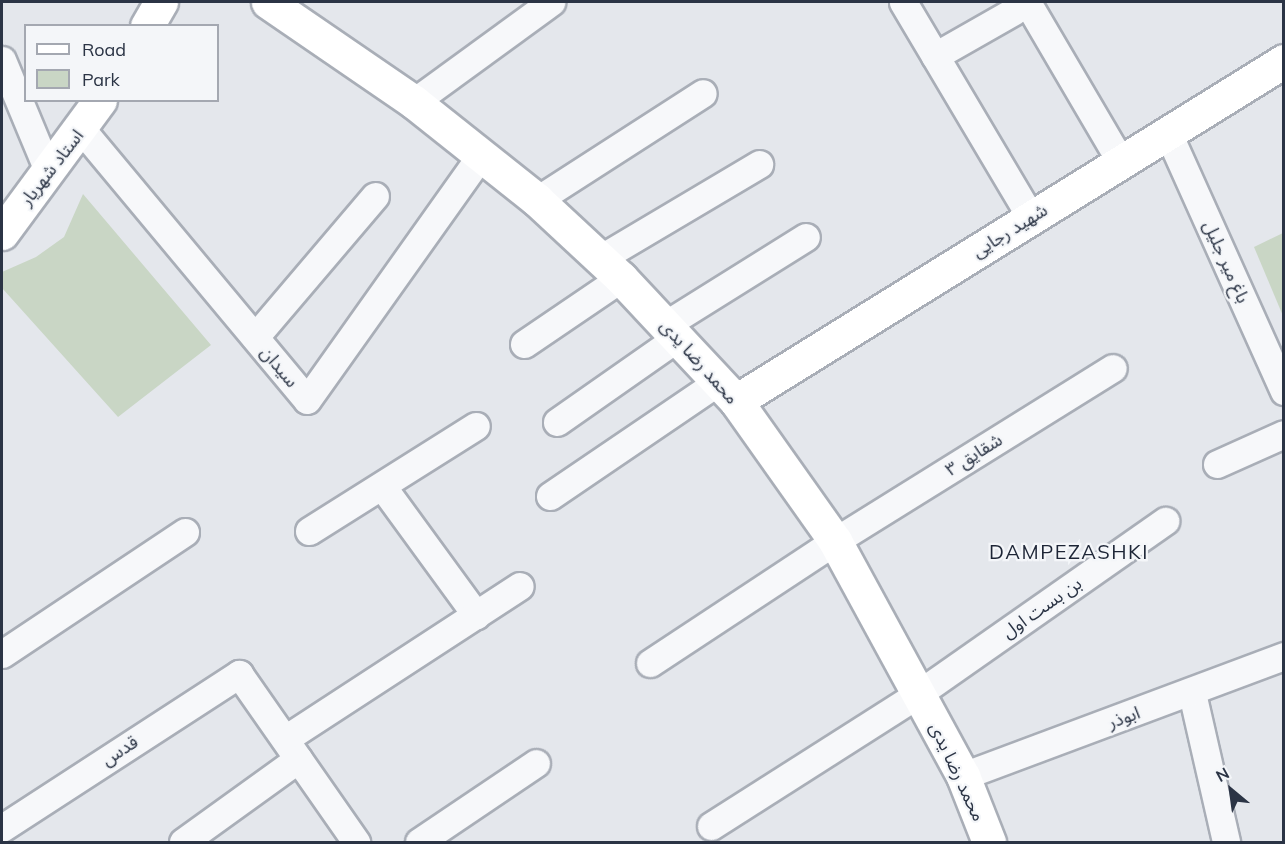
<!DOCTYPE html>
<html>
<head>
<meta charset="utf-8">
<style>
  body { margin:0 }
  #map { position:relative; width:1285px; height:844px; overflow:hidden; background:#e4e7ec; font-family:Mulish,"Noto Sans Arabic",sans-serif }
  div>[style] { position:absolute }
  .green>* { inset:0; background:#c9d6c5 }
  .roads { filter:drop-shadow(2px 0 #a9aeb7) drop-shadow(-2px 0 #a9aeb7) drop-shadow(0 2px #a9aeb7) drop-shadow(0 -2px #a9aeb7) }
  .minor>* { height:27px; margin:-13.5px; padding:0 13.5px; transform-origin:13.5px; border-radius:13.5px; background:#f7f8fa }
  .secondary>* { height:33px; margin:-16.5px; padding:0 16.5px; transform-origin:16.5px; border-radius:16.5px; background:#fff }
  span { translate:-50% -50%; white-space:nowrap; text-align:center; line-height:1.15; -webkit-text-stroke:4.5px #f4f6f9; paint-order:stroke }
  .street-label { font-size:18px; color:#2b3445 }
  .neighbourhood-label { font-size:20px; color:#1d2536; letter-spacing:1.5px }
  .frame { position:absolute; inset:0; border:3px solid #2b3445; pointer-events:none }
  .legend { position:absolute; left:24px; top:24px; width:195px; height:78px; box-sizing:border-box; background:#f4f6f9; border:2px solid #a4a8b1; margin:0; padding:8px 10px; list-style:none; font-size:18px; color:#2b3445 }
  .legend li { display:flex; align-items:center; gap:12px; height:30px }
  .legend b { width:30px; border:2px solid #a4a8b1 }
  .north { position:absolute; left:1201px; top:760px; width:60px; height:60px; -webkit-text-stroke:4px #f4f6f9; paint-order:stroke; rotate:331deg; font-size:16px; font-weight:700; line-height:24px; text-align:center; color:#2b3445 }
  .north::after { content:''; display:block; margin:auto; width:21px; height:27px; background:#2b3445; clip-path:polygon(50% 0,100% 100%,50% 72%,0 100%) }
</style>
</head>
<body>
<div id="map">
  <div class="green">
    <i style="clip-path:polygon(83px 194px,211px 345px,118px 417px,2px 288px,2px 272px,36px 257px,64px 237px)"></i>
    <i style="clip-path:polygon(1283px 233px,1283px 316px,1254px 247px)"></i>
  </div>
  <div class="roads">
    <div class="minor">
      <i style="left:903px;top:2px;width:251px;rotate:59.3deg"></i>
      <i style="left:1027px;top:2px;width:186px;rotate:59.6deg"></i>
      <i style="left:935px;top:56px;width:91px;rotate:-29.7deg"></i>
      <i style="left:2px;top:60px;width:122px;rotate:67.4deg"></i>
      <i style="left:414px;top:102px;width:170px;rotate:-36.1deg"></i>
      <i style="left:82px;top:130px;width:351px;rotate:50.2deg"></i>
      <i style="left:307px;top:400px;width:301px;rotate:-54.6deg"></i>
      <i style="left:1168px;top:133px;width:283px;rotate:65.8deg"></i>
      <i style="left:537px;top:200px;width:197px;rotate:-32.8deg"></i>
      <i style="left:601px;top:258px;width:184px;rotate:-30.7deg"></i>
      <i style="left:665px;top:325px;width:166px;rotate:-32deg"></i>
      <i style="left:255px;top:337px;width:185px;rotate:-49.6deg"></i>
      <i style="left:524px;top:344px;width:117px;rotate:-34.2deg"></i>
      <i style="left:557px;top:422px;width:146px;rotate:-35deg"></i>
      <i style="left:1217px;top:464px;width:73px;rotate:-24.1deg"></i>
      <i style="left:382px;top:486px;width:160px;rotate:53.9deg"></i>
      <i style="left:550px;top:496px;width:203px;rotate:-34.2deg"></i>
      <i style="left:309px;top:531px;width:197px;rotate:-32.2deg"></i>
      <i style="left:2px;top:654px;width:220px;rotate:-33.7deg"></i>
      <i style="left:650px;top:663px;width:222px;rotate:-33.4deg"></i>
      <i style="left:835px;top:541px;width:327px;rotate:-31.9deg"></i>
      <i style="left:1192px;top:693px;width:153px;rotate:77.1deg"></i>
      <i style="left:285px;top:739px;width:280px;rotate:-33.1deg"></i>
      <i style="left:963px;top:776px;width:343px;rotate:-20.5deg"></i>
      <i style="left:711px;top:826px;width:246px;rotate:-32.5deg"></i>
      <i style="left:918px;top:694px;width:302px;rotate:-35deg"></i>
      <i style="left:2px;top:828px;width:283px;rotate:-33deg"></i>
      <i style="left:239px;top:674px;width:205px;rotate:55.1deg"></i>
      <i style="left:183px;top:842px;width:142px;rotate:-35.8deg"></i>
      <i style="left:419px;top:842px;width:141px;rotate:-34deg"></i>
    </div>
    <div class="secondary">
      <i style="left:268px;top:2px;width:177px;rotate:34.4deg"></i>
      <i style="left:414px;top:102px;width:157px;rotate:38.5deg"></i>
      <i style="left:537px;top:200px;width:115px;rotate:42.9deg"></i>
      <i style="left:621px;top:278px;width:168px;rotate:46.9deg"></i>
      <i style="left:736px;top:401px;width:171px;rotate:54.7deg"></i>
      <i style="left:835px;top:541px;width:268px;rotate:61.4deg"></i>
      <i style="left:963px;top:776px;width:71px;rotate:68.5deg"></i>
      <i style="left:147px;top:26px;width:28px;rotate:-60deg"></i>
      <i style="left:2px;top:233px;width:165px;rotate:-53.6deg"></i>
      <i style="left:736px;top:401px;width:645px;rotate:-31.82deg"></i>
    </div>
  </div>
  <div class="street-label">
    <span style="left:52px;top:168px;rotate:-52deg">استاد شهریار</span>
    <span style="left:1010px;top:231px;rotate:-32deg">شهید رجایی</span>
    <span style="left:1226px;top:262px;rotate:66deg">باغ میر جلیل</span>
    <span style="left:699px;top:362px;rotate:48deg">محمد رضا یدی</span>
    <span style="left:279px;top:367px;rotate:50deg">سیدان</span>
    <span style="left:974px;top:455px;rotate:-32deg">شقایق ۳</span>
    <span style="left:1042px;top:608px;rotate:-35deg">بن بست اول</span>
    <span style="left:1124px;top:718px;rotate:-20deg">ابوذر</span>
    <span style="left:120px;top:751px;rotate:-33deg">قدس</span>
    <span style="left:957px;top:772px;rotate:65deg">محمد رضا یدی</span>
  </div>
  <div class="neighbourhood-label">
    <span style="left:1069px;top:551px">DAMPEZASHKI</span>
  </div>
  <div class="frame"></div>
  <ul class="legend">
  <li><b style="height:8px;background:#fff"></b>Road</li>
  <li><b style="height:16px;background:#c9d6c5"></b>Park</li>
  </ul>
  <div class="north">N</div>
</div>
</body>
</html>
